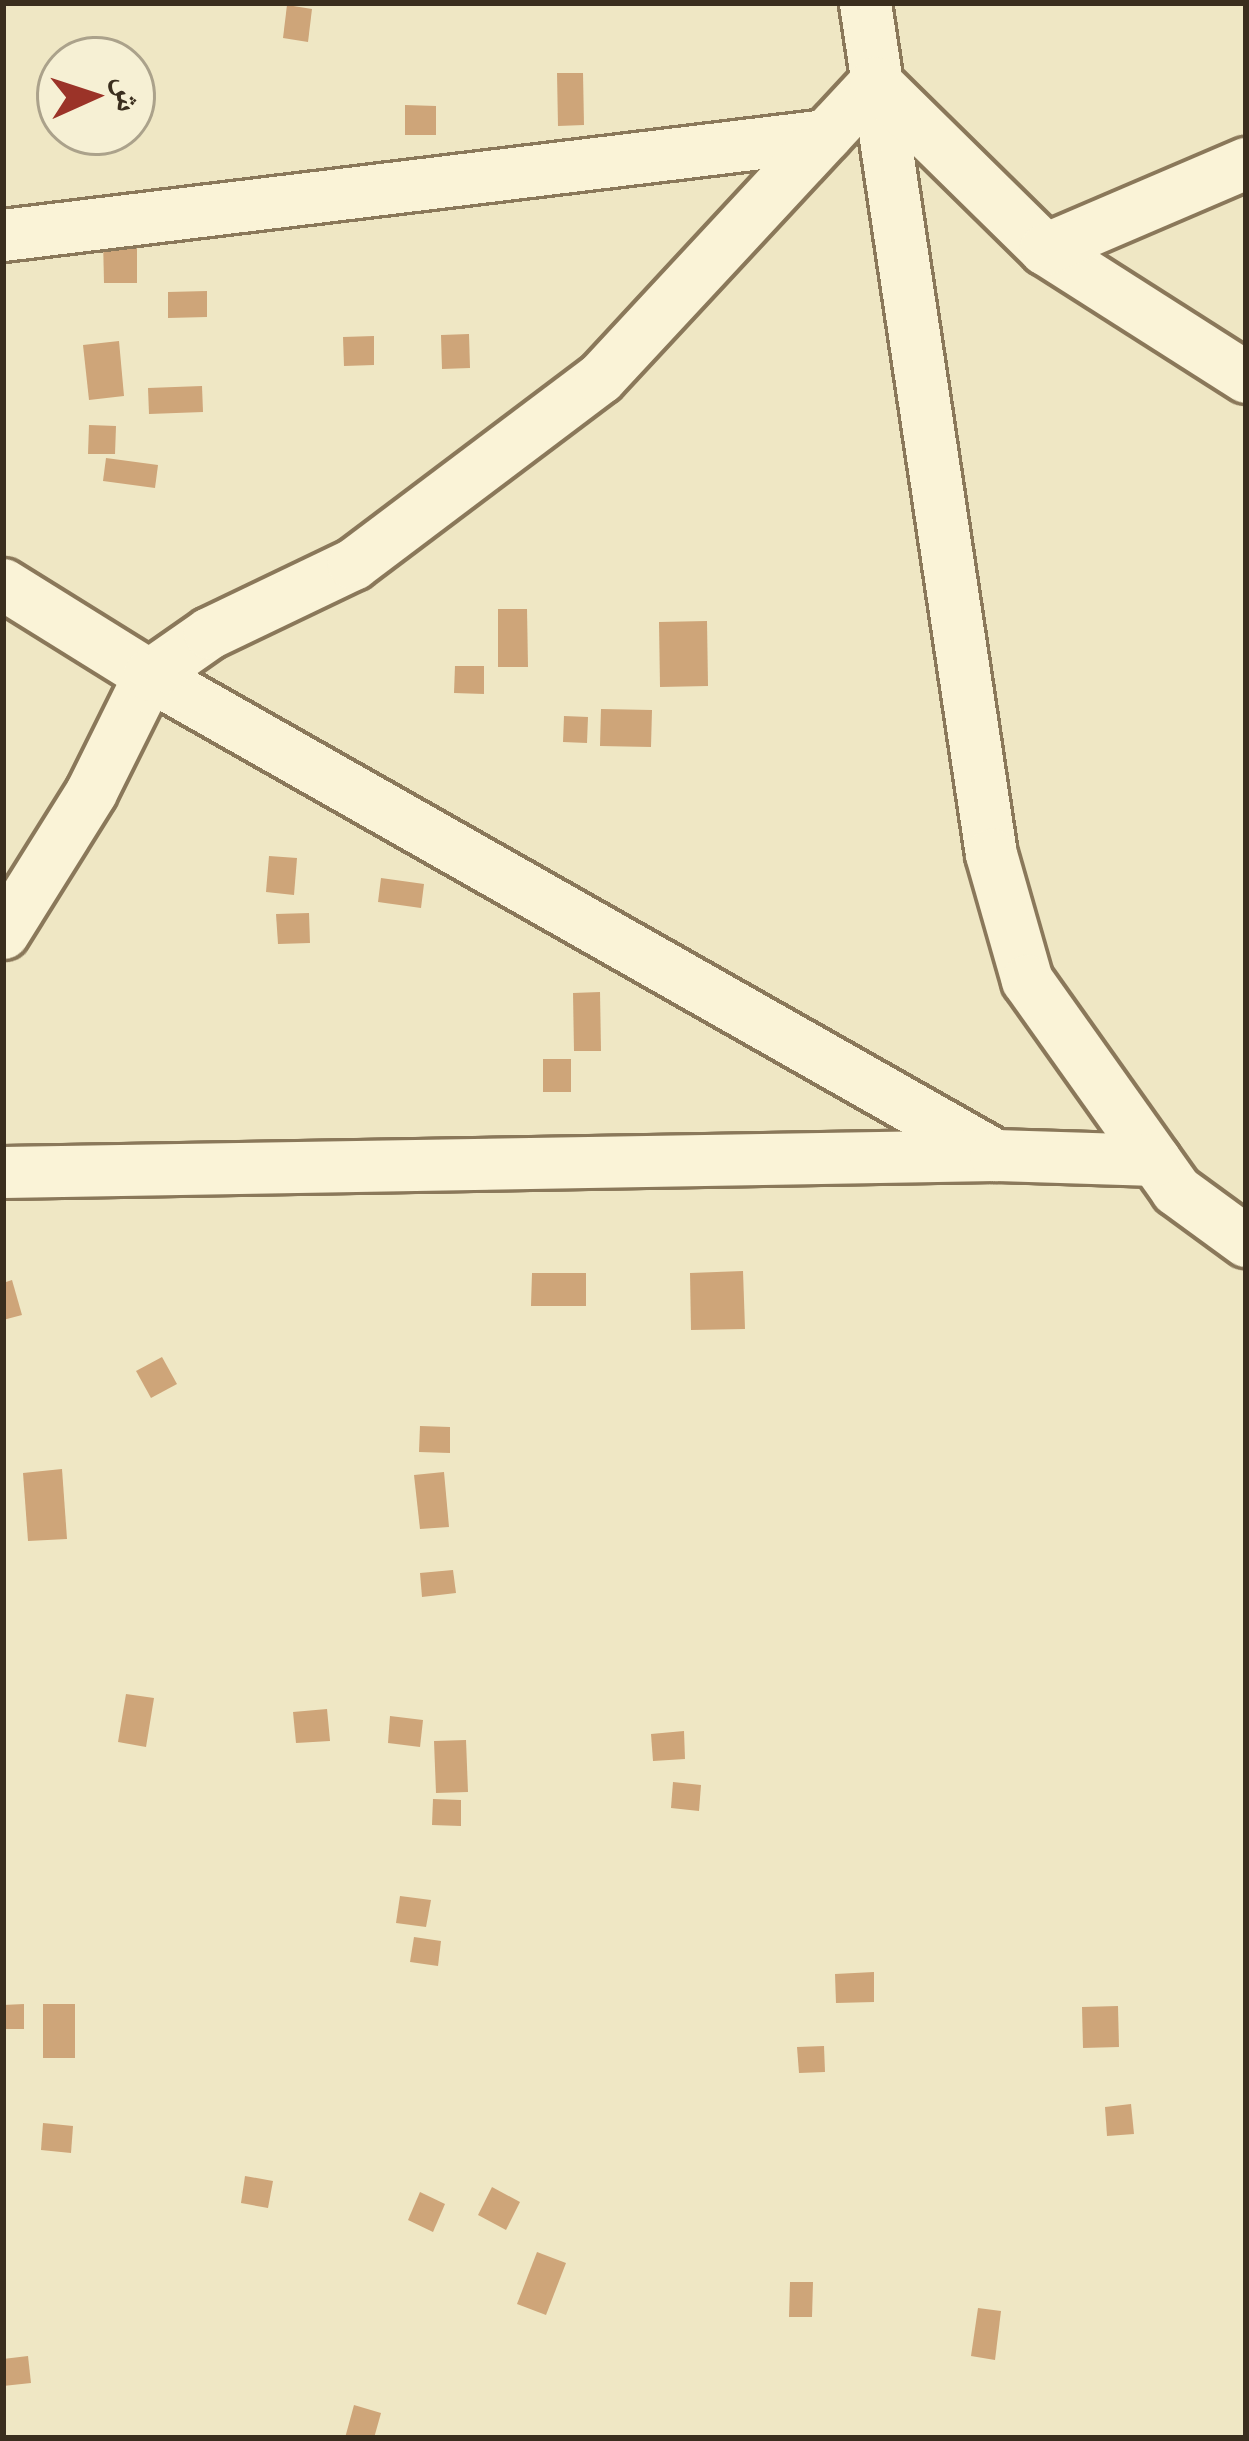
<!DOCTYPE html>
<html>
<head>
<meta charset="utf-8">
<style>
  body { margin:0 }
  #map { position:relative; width:1249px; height:2441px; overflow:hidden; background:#efe7c4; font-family:Lora,"Noto Naskh Arabic",serif }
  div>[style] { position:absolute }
  .building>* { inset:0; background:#cea579 }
  .roads { filter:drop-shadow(3px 0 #8a785a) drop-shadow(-3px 0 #8a785a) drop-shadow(0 3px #8a785a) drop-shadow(0 -3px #8a785a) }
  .minor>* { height:51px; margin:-25.5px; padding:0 25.5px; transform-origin:25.5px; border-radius:25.5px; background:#faf3d7 }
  span { translate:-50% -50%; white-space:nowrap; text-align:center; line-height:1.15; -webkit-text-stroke:12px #f6f0d4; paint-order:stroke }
  .frame { position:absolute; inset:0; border:6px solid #3a2e1e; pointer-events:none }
  .north { position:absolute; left:36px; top:36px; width:120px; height:120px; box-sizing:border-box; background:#f6f0d4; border:3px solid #aba28b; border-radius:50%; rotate:87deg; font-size:33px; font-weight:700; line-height:48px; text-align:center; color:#3a2e1e }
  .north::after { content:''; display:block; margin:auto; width:42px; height:54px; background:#9b3328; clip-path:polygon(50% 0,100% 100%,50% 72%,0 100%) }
</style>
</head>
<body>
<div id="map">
  <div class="building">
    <i style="clip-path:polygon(287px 5px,312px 9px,308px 42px,283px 38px)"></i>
    <i style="clip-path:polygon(557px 73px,583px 73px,584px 125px,558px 126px)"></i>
    <i style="clip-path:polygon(405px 105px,436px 106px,436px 135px,405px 135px)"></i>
    <i style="clip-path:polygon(137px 238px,137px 283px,104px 283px,103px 239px)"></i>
    <i style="clip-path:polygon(207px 291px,207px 317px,168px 318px,168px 292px)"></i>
    <i style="clip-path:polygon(469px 334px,470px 368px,442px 369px,441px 335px)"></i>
    <i style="clip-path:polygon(374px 336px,374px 365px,344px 366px,343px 337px)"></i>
    <i style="clip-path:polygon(119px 341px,124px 396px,89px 400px,83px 345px)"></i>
    <i style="clip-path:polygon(202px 386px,203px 412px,149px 414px,148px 388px)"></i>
    <i style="clip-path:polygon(89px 425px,116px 426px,115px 454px,88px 454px)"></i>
    <i style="clip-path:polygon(106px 458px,158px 465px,155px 488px,103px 481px)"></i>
    <i style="clip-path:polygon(498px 609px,527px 609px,528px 667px,498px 667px)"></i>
    <i style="clip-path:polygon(707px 621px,708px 686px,660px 687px,659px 622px)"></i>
    <i style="clip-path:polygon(455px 666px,484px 666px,484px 694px,454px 693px)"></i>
    <i style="clip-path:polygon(601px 709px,652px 710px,651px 747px,600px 746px)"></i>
    <i style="clip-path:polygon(564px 716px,588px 717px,587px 743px,563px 742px)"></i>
    <i style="clip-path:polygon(269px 856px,297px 858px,294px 895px,266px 892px)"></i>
    <i style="clip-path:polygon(381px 878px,424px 884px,421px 908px,378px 902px)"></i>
    <i style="clip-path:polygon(309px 913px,310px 943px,278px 944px,276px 914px)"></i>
    <i style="clip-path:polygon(600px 992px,601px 1051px,574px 1051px,573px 993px)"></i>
    <i style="clip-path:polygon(543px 1059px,571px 1059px,571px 1092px,543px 1092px)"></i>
    <i style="clip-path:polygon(743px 1271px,745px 1329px,691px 1330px,690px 1273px)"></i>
    <i style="clip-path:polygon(532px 1273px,586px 1273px,586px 1306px,531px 1306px)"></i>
    <i style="clip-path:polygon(12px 1280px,22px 1315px,3px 1320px,3px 1283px)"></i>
    <i style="clip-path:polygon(162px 1357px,177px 1384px,151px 1398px,136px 1371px)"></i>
    <i style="clip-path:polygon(420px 1426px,450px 1427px,450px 1453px,419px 1452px)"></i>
    <i style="clip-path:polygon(62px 1469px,67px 1539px,28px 1541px,23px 1473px)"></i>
    <i style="clip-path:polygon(444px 1472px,449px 1527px,420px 1529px,414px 1475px)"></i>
    <i style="clip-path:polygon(453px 1570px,456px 1593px,422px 1597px,420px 1573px)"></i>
    <i style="clip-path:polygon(126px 1694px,154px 1698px,146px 1747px,118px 1742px)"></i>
    <i style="clip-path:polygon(327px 1709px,330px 1741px,296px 1743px,293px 1712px)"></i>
    <i style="clip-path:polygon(390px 1716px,423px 1720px,420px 1747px,388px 1743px)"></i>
    <i style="clip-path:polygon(684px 1731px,685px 1759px,653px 1761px,651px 1734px)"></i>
    <i style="clip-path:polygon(466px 1740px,468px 1792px,436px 1793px,434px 1741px)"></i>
    <i style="clip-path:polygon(673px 1782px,701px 1785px,699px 1811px,671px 1808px)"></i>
    <i style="clip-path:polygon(433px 1799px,461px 1800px,461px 1826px,432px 1825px)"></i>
    <i style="clip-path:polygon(400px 1896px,431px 1900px,426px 1927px,396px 1923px)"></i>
    <i style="clip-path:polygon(414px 1937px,441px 1941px,438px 1966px,410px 1962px)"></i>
    <i style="clip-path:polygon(874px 1972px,874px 2002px,836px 2003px,835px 1974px)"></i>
    <i style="clip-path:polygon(24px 2004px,24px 2029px,3px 2029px,3px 2005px)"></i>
    <i style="clip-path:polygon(43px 2004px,75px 2004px,75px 2058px,43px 2058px)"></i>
    <i style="clip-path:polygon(1118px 2006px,1119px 2047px,1083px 2048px,1082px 2007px)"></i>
    <i style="clip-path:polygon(824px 2046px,825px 2072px,799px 2073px,797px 2047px)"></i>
    <i style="clip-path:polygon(1131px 2104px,1134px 2134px,1107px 2136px,1105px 2107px)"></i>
    <i style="clip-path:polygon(43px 2123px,73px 2126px,71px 2153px,41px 2150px)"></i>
    <i style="clip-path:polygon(245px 2176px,273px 2181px,268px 2208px,241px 2203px)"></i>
    <i style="clip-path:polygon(492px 2187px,520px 2202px,506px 2230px,478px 2215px)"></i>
    <i style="clip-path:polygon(420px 2192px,445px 2204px,433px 2232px,408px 2220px)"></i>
    <i style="clip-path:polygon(537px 2252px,566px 2263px,546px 2315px,517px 2304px)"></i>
    <i style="clip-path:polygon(790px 2282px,813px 2282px,812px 2317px,789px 2317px)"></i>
    <i style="clip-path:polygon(978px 2308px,1001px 2311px,995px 2360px,971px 2356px)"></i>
    <i style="clip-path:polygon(28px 2356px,31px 2383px,3px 2386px,3px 2359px)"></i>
    <i style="clip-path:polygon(354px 2405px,381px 2413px,374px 2438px,345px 2438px)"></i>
  </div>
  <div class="roads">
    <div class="minor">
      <i style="left:865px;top:3px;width:860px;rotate:81.58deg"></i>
      <i style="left:991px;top:854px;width:131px;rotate:74.1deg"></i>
      <i style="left:1027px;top:980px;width:257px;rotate:54.6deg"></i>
      <i style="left:1176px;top:1190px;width:87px;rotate:36.1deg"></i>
      <i style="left:3px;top:235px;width:829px;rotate:-6.93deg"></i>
      <i style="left:1045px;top:249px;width:238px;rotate:32.5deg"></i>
      <i style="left:3px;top:584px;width:172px;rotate:31.9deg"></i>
      <i style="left:149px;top:675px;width:973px;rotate:29.57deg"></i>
      <i style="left:3px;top:933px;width:166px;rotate:-58deg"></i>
      <i style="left:91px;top:792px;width:131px;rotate:-63.6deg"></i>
      <i style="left:149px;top:675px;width:73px;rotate:-35deg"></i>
      <i style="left:209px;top:633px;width:160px;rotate:-25.6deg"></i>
      <i style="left:353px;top:564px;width:309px;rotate:-37deg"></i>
      <i style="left:600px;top:378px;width:404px;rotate:-47.1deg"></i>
      <i style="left:875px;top:82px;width:238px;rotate:44.5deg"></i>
      <i style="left:1045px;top:249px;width:219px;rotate:-23.2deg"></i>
      <i style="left:3px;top:1172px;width:992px;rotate:-0.98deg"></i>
      <i style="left:995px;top:1155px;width:160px;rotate:1.8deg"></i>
    </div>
  </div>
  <div class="frame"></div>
  <div class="north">ش</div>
</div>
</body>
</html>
